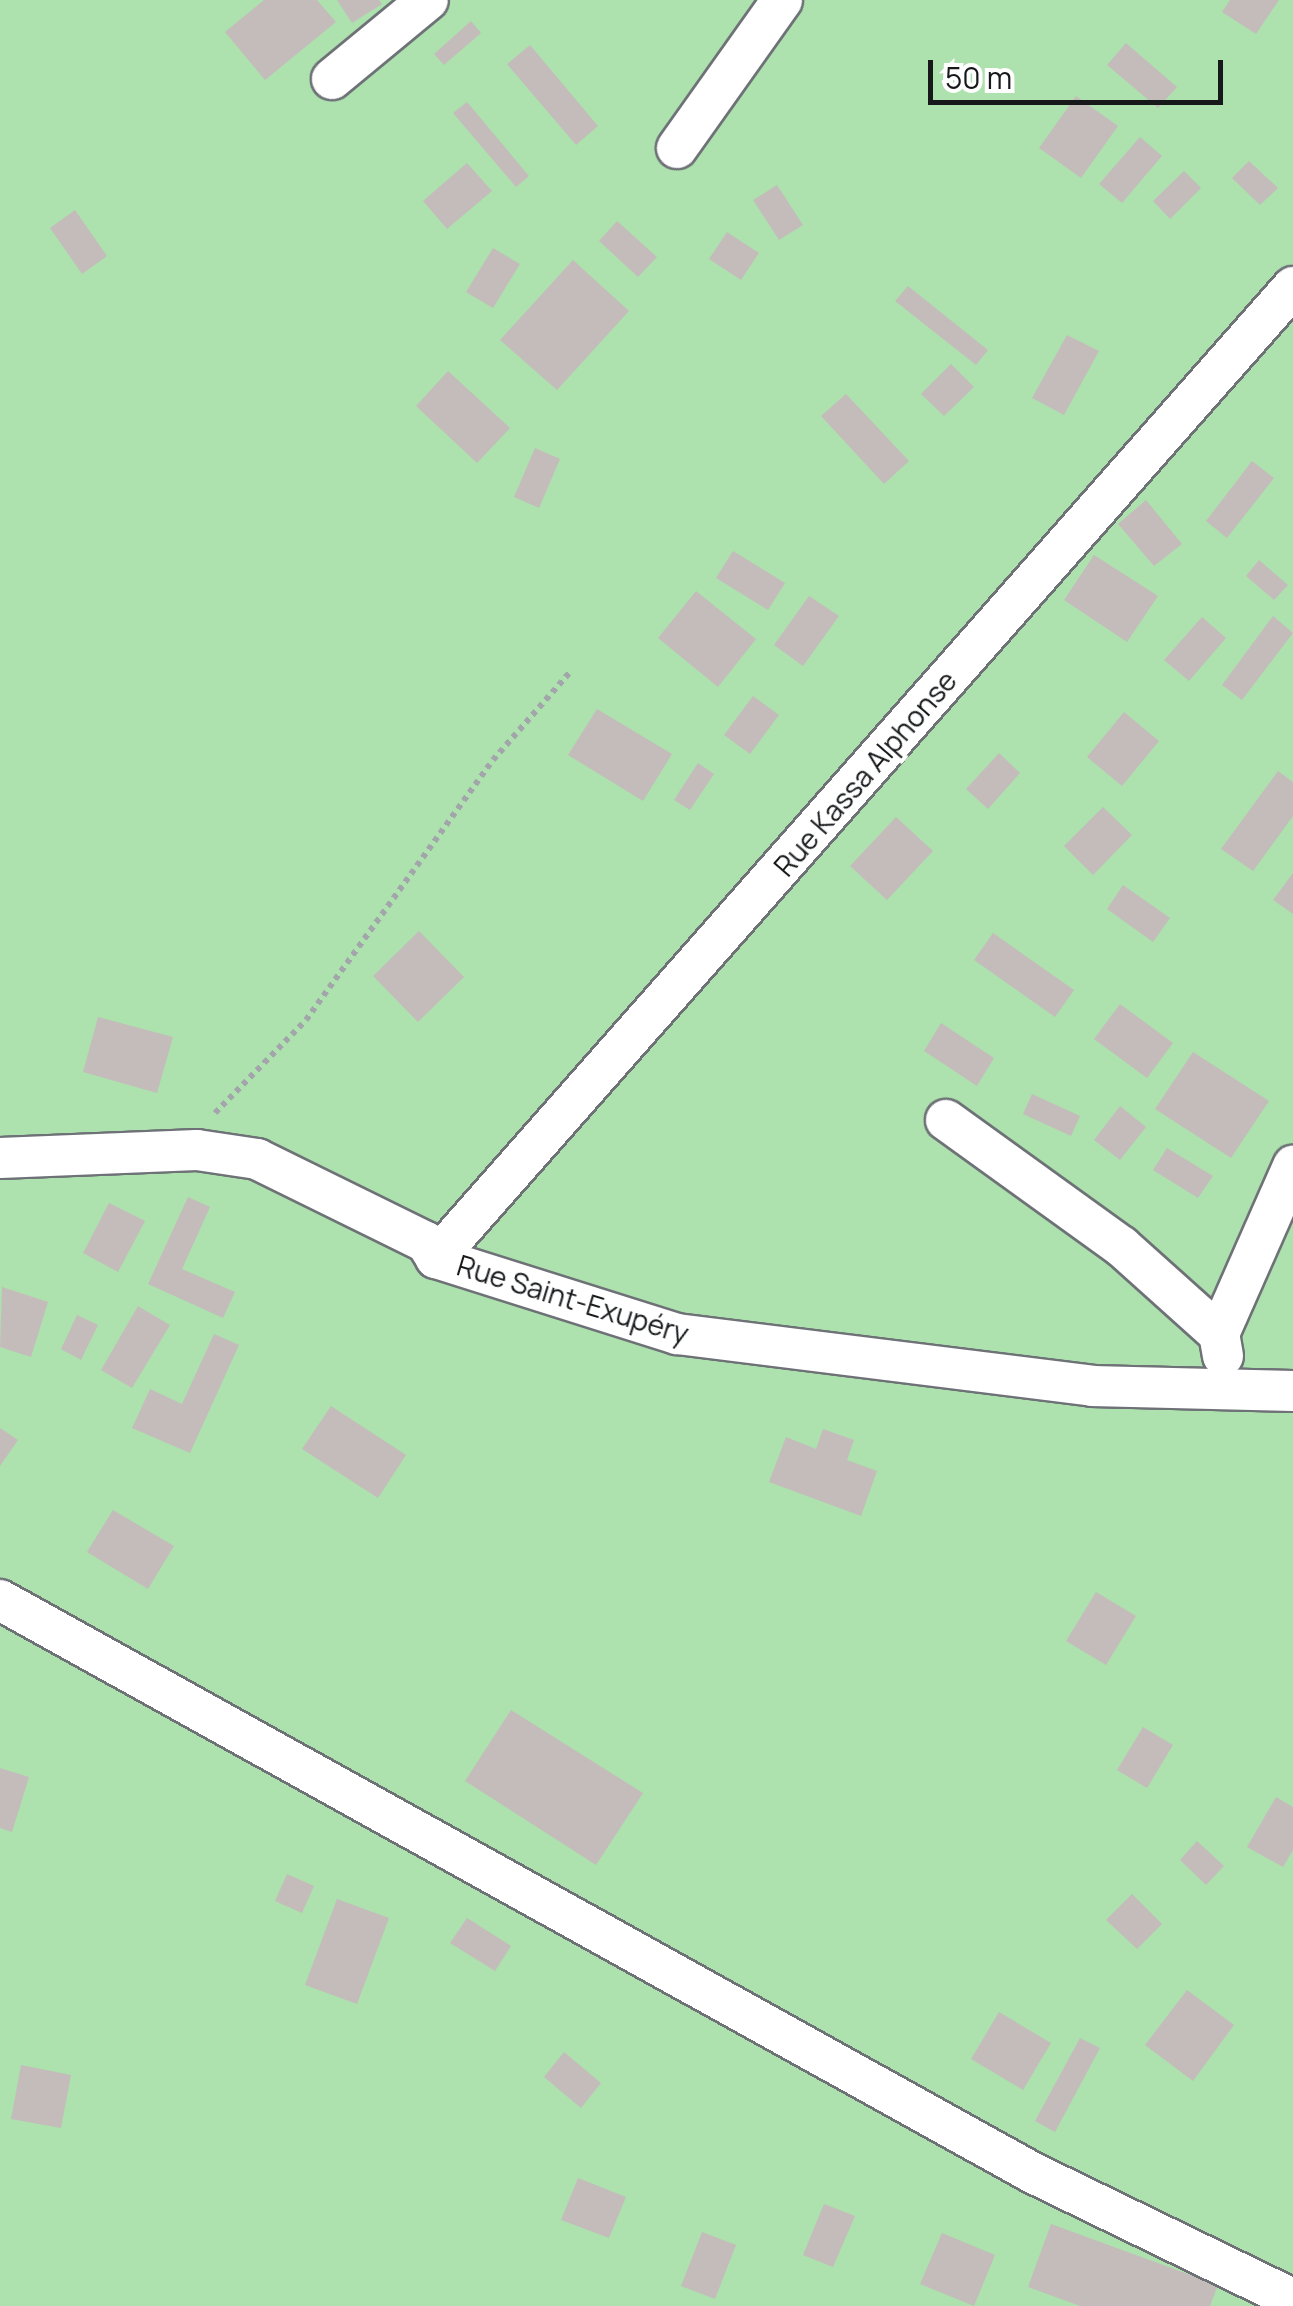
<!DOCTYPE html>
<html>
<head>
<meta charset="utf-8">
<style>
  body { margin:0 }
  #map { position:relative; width:1293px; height:2306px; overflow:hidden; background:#eaeef4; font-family:Manrope,sans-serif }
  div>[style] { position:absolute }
  .green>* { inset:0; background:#ade1ae }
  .building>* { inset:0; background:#c4bcba }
  .path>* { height:6px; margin-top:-3px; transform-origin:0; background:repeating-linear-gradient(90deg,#a2a5aa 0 5px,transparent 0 10px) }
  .roads { filter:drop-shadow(2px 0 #6e7277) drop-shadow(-2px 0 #6e7277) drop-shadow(0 2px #6e7277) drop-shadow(0 -2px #6e7277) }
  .street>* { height:40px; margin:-20px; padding:0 20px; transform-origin:20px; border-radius:20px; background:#fff }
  span { translate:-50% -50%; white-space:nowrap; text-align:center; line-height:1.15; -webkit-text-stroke:8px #fff; paint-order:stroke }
  .street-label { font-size:28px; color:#16181a }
  .scale { position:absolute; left:928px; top:60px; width:295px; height:45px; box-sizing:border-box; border:5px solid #16181a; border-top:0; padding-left:12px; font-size:30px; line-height:35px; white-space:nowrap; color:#16181a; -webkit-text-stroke:8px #fff; paint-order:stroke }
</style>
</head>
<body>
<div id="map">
  <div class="green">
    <i style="clip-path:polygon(0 0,1293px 0,1293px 2306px,0 2306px)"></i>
  </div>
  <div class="building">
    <i style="clip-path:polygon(264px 0,317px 0,336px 22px,265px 80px,225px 32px)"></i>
    <i style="clip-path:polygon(337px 0,379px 0,382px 4px,352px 23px)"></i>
    <i style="clip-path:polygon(1230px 0,1279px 0,1256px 34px,1222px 12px)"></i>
    <i style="clip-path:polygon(471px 21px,481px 33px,444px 65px,434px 54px)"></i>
    <i style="clip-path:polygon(1126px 43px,1177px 87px,1158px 108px,1107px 65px)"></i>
    <i style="clip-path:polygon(530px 45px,598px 126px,576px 145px,507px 64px)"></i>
    <i style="clip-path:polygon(1076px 96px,1118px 126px,1081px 178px,1039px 148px)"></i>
    <i style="clip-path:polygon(467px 102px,529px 176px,516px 187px,453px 113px)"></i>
    <i style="clip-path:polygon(1140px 137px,1162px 156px,1122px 203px,1099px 184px)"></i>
    <i style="clip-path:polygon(1249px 161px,1278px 188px,1260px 205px,1232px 178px)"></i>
    <i style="clip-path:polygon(467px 163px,492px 191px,447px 229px,423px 201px)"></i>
    <i style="clip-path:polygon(1184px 171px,1201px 188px,1170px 219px,1153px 201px)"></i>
    <i style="clip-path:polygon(777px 185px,803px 225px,779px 240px,753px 200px)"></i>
    <i style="clip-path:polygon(75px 210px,107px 256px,82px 274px,50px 228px)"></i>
    <i style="clip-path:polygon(617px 221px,657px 257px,638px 277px,599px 241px)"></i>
    <i style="clip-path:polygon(727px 232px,759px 253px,741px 280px,709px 259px)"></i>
    <i style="clip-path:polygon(493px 248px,520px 264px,493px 308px,466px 292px)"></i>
    <i style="clip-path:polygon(573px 260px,629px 311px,557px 390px,500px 340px)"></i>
    <i style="clip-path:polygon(908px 286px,988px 350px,976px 365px,895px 301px)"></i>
    <i style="clip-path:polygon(1067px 335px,1099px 351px,1064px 415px,1032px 398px)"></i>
    <i style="clip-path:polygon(951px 364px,974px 387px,944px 416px,921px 394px)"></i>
    <i style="clip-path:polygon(448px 371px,510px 428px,477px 463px,416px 406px)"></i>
    <i style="clip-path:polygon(846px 394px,909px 461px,884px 484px,821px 416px)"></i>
    <i style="clip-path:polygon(535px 448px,560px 459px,539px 508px,514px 497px)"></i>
    <i style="clip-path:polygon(1252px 461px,1274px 478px,1227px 538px,1206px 521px)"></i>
    <i style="clip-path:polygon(1146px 500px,1182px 544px,1154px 566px,1118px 524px)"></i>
    <i style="clip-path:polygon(733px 551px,785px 583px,768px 610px,716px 578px)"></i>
    <i style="clip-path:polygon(1094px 555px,1158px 596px,1127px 642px,1064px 600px)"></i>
    <i style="clip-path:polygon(1259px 560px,1288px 585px,1274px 600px,1246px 576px)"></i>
    <i style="clip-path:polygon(696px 591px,756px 639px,718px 687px,658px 638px)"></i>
    <i style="clip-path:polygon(809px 596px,839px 616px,803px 666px,774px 645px)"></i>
    <i style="clip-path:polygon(1273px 616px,1293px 633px,1242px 700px,1222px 685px)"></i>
    <i style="clip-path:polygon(1202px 617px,1226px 638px,1189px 681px,1164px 660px)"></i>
    <i style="clip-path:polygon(753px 696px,779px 715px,750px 754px,724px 735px)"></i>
    <i style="clip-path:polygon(597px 709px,672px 754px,643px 801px,568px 755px)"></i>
    <i style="clip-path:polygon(1124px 712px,1159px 741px,1122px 786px,1087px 757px)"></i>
    <i style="clip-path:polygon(999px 753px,1020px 773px,988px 809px,966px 789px)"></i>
    <i style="clip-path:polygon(698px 763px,714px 774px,690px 810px,674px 800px)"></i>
    <i style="clip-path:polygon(1278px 771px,1293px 782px,1293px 816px,1253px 871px,1221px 849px)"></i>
    <i style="clip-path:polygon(1103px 807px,1132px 835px,1093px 875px,1064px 846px)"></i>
    <i style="clip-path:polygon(896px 817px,933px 851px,887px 900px,850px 866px)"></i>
    <i style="clip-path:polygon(1293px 873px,1293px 914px,1273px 900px)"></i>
    <i style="clip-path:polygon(1123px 885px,1170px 918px,1153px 942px,1107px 909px)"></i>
    <i style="clip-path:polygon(419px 931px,464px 977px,418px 1022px,373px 976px)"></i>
    <i style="clip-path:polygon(993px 933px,1074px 990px,1055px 1017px,974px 960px)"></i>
    <i style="clip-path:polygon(1120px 1004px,1173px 1043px,1147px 1078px,1094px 1039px)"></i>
    <i style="clip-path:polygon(98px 1017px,173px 1037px,157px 1093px,83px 1072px)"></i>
    <i style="clip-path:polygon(941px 1023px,994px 1058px,977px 1086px,924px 1051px)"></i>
    <i style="clip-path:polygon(1193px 1052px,1269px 1101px,1231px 1158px,1155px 1109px)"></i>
    <i style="clip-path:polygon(1032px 1094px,1080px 1116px,1071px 1136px,1023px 1114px)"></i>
    <i style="clip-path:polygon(1120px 1106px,1146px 1127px,1120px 1160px,1094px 1140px)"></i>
    <i style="clip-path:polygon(1167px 1148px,1213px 1176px,1198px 1198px,1153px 1170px)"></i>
    <i style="clip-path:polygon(188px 1197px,210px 1207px,182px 1269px,235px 1292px,223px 1318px,148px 1284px)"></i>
    <i style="clip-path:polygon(109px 1203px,145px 1221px,118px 1272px,83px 1253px)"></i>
    <i style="clip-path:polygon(2px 1287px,48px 1302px,31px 1357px,0 1347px)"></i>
    <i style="clip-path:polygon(138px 1306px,170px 1325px,132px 1388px,101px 1370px)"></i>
    <i style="clip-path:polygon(77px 1315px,98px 1325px,81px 1360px,61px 1349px)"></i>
    <i style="clip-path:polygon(214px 1334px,239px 1345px,190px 1453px,132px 1428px,150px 1389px,182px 1404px)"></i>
    <i style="clip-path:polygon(331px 1406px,406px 1455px,378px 1498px,302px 1449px)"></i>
    <i style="clip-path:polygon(0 1428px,18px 1440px,0 1466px)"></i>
    <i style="clip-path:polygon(823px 1429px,854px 1440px,847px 1460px,877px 1471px,861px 1516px,769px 1482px,786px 1437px,816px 1449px)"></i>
    <i style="clip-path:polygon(113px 1510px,174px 1546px,148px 1589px,87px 1552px)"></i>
    <i style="clip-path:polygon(1096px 1592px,1136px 1616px,1106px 1665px,1066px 1641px)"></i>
    <i style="clip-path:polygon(511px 1710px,643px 1793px,596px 1865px,465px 1781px)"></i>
    <i style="clip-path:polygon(1143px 1727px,1173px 1745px,1147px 1788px,1117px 1770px)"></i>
    <i style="clip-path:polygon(0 1768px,29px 1777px,12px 1832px,0 1828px)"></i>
    <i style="clip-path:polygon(1276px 1797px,1293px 1807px,1293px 1850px,1283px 1867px,1247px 1847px)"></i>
    <i style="clip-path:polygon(1197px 1841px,1224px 1866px,1206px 1885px,1180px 1860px)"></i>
    <i style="clip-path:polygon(287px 1874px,314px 1886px,302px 1913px,275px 1901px)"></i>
    <i style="clip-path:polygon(1132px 1894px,1162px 1924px,1137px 1949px,1106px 1920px)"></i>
    <i style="clip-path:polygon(337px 1899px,389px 1918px,357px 2004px,305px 1985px)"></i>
    <i style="clip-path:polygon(467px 1918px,511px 1946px,495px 1971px,450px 1943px)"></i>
    <i style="clip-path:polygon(1187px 1990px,1234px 2025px,1193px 2081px,1145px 2045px)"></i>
    <i style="clip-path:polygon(999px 2012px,1051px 2043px,1023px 2090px,971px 2059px)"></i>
    <i style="clip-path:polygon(1080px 2038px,1100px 2048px,1055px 2132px,1035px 2121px)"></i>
    <i style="clip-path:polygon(564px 2052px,601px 2083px,581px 2108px,544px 2077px)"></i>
    <i style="clip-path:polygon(21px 2065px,71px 2075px,61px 2128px,11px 2119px)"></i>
    <i style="clip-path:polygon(578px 2178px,626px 2197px,609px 2238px,561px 2220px)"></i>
    <i style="clip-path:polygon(824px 2204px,855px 2216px,833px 2267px,803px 2255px)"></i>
    <i style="clip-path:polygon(1051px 2224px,1218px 2285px,1210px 2306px,1080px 2306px,1028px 2287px)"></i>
    <i style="clip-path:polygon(702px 2232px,736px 2245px,715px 2299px,681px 2286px)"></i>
    <i style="clip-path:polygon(942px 2233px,995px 2255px,974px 2306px,920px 2284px)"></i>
  </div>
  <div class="path">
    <i style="left:215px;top:1113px;width:130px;rotate:-45.6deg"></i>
    <i style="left:306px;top:1020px;width:320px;rotate:-54.3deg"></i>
    <i style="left:493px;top:760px;width:117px;rotate:-48.8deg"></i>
  </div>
  <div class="roads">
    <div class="street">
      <i style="left:332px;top:79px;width:124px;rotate:-39.5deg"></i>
      <i style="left:677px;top:148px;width:181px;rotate:-54.6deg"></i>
      <i style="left:946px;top:1120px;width:216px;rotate:35.8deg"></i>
      <i style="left:1121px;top:1246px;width:132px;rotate:41.9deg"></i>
      <i style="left:0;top:1158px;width:197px;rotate:-2.3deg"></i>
      <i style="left:197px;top:1150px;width:61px;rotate:8.5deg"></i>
      <i style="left:257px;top:1159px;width:188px;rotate:26.2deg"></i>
      <i style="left:426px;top:1242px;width:19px;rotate:58deg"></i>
      <i style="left:436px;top:1258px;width:253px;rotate:17.5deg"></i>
      <i style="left:677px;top:1334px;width:418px;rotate:7.1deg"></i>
      <i style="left:1092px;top:1386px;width:201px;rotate:1.4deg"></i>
      <i style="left:436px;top:1258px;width:1295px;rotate:-48.57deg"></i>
      <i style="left:1223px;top:1356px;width:22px;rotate:-100deg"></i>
      <i style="left:1219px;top:1334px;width:184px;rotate:-66.2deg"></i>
      <i style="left:0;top:1600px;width:1181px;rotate:29.02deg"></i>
      <i style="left:1033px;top:2173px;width:289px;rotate:25.9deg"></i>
    </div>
  </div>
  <div class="street-label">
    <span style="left:865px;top:773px;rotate:-49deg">Rue Kassa Alphonse</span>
    <span style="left:573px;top:1299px;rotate:17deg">Rue Saint-Exupéry</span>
  </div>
  <div class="scale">50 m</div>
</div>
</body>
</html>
